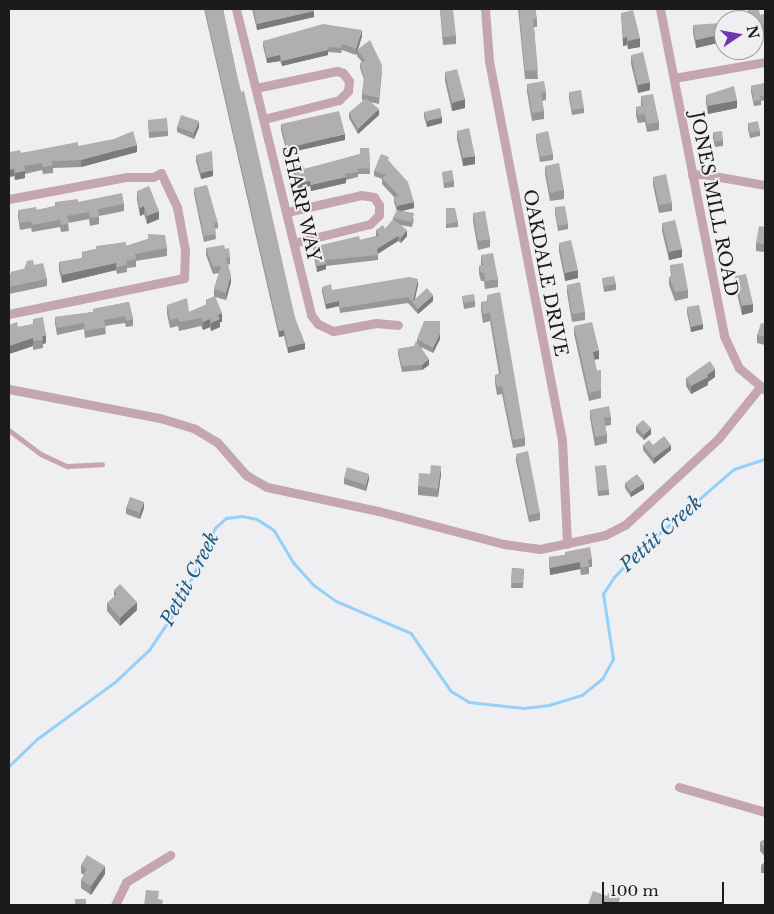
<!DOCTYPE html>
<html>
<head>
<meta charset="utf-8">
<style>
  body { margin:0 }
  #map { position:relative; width:774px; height:914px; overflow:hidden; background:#efeff1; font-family:"Libre Baskerville",serif }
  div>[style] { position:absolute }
  .stream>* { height:2.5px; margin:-1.25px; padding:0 1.25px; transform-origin:1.25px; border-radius:1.25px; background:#95d0fb }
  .service>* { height:4.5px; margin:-2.25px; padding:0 2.25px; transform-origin:2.25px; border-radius:2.25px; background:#c6a6ae }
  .minor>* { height:9px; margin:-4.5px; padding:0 4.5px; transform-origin:4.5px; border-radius:4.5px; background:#c6a6ae }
  .wall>* { inset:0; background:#989696 }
  .shaded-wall>* { inset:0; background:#7c7a7a }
  .building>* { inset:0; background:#b1afae }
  span { translate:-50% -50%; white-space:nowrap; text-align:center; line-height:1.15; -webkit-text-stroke:4px #efeff1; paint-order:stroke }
  .street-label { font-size:18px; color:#1b1b1c }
  .water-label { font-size:19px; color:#1b5c85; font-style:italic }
  .frame { position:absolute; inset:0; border:10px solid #1b1b1c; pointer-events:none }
  .north { position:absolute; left:714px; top:10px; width:50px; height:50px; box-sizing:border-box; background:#efeff1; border:1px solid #9a9a9c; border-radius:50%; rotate:78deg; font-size:14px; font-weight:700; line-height:20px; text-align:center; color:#1b1b1c }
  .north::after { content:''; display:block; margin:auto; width:18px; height:22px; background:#6f37ad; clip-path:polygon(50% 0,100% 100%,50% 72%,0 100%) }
  .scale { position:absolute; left:602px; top:882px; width:122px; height:22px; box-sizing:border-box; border:2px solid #1b1b1c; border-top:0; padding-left:6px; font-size:15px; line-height:18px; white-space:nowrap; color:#1b1b1c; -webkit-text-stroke:4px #efeff1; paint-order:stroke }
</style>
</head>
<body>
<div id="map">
  <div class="stream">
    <i style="left:9px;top:766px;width:39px;rotate:-44deg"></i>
    <i style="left:37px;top:739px;width:97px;rotate:-36.2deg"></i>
    <i style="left:115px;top:682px;width:47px;rotate:-43.3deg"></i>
    <i style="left:149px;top:650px;width:52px;rotate:-56deg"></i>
    <i style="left:178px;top:607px;width:87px;rotate:-64.9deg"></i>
    <i style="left:215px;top:528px;width:15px;rotate:-42deg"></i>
    <i style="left:226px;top:518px;width:16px;rotate:-7deg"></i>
    <i style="left:242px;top:516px;width:15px;rotate:11deg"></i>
    <i style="left:257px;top:519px;width:20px;rotate:33deg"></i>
    <i style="left:274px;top:530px;width:39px;rotate:59deg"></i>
    <i style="left:294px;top:563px;width:30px;rotate:48deg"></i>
    <i style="left:314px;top:585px;width:27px;rotate:36deg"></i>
    <i style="left:336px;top:601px;width:82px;rotate:23.1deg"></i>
    <i style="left:411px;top:633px;width:70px;rotate:55.4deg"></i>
    <i style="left:451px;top:691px;width:21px;rotate:31deg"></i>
    <i style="left:469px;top:702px;width:55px;rotate:6.2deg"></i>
    <i style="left:524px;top:708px;width:25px;rotate:-7deg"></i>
    <i style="left:549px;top:705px;width:34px;rotate:-17deg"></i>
    <i style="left:582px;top:695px;width:26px;rotate:-39deg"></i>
    <i style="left:602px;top:679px;width:23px;rotate:-61deg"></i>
    <i style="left:613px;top:659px;width:66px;rotate:-98.7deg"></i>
    <i style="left:603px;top:594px;width:20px;rotate:-57deg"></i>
    <i style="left:614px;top:577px;width:36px;rotate:-46deg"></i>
    <i style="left:639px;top:551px;width:125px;rotate:-40.8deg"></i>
    <i style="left:734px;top:469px;width:33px;rotate:-18deg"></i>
  </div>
  <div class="service">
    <i style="left:9px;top:430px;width:40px;rotate:37deg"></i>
    <i style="left:41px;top:454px;width:29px;rotate:25deg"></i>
    <i style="left:67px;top:466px;width:35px;rotate:-3deg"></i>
  </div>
  <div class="minor">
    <i style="left:236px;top:9px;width:315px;rotate:76.2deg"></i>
    <i style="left:311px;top:315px;width:11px;rotate:52deg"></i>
    <i style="left:318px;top:324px;width:17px;rotate:25deg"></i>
    <i style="left:333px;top:331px;width:44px;rotate:-10.5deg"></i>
    <i style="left:376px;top:323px;width:22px;rotate:5deg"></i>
    <i style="left:485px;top:9px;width:52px;rotate:85.6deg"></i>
    <i style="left:489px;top:61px;width:386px;rotate:79.1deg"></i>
    <i style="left:562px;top:440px;width:104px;rotate:87.2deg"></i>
    <i style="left:660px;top:9px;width:333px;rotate:78.9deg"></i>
    <i style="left:724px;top:336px;width:35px;rotate:65deg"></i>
    <i style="left:739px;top:368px;width:34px;rotate:40deg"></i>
    <i style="left:674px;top:78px;width:92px;rotate:-10deg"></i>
    <i style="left:256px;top:88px;width:83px;rotate:-11.9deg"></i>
    <i style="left:337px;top:71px;width:6px;rotate:18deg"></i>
    <i style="left:343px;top:73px;width:10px;rotate:53deg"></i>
    <i style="left:349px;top:81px;width:10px;rotate:96deg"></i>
    <i style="left:348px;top:91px;width:13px;rotate:135deg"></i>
    <i style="left:339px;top:100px;width:77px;rotate:165.8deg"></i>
    <i style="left:692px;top:175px;width:11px;rotate:-5deg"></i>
    <i style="left:703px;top:174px;width:63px;rotate:10.1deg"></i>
    <i style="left:9px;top:199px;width:120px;rotate:-10.6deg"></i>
    <i style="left:127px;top:177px;width:26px"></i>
    <i style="left:153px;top:177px;width:9px;rotate:-27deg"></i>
    <i style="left:161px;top:173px;width:38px;rotate:65deg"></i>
    <i style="left:177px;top:207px;width:44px;rotate:79.5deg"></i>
    <i style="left:185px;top:250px;width:28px;rotate:92deg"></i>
    <i style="left:184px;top:278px;width:179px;rotate:168.4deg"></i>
    <i style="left:287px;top:212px;width:76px;rotate:-12.9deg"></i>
    <i style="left:361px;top:195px;width:13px;rotate:9deg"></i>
    <i style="left:374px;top:197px;width:9px;rotate:58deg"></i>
    <i style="left:379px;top:205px;width:10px;rotate:90deg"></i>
    <i style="left:379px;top:215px;width:13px;rotate:135deg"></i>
    <i style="left:370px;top:224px;width:78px;rotate:166deg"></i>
    <i style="left:9px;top:389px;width:154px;rotate:10.9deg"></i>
    <i style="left:160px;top:418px;width:37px;rotate:17deg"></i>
    <i style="left:195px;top:429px;width:26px;rotate:31deg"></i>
    <i style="left:217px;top:442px;width:44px;rotate:48.7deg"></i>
    <i style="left:246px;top:475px;width:24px;rotate:30deg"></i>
    <i style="left:267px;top:487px;width:114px;rotate:12.2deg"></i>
    <i style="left:378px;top:511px;width:130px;rotate:14.7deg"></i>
    <i style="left:504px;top:544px;width:36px;rotate:8deg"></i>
    <i style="left:540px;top:549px;width:66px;rotate:-12.2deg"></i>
    <i style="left:605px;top:535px;width:22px;rotate:-27deg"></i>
    <i style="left:625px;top:525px;width:127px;rotate:-42.8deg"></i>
    <i style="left:718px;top:439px;width:67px;rotate:-51.1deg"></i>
    <i style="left:679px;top:787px;width:90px;rotate:16.2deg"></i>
    <i style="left:115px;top:905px;width:25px;rotate:-64deg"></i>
    <i style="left:126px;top:882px;width:52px;rotate:-31.5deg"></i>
  </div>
  <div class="wall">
    <i style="clip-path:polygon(201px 9px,223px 9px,237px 76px,295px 318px,305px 349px,288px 353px,284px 336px,279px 337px,204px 9px,201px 10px)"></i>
    <i style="clip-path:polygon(252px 9px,313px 9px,314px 17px,257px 30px)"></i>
    <i style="clip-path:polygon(440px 9px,456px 36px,456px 44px,443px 45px)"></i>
    <i style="clip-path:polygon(518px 9px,535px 9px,537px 19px,537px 27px,534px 27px,538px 79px,525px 79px)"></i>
    <i style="clip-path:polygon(748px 10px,760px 15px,765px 14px,765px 34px,754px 36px,754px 20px,748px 17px)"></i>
    <i style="clip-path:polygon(621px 13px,640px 47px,628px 49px,627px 45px,623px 46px)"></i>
    <i style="clip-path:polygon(693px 25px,722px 42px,696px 48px,693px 33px)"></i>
    <i style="clip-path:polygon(362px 36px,358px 50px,382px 71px,379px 104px,370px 102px,379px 115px,358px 134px,349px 118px,349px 113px,364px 100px,362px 100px,362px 94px,364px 80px,360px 68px,360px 63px,362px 62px,357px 56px,357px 52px,356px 55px,342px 50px,341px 53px,328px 52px,328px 55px,282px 66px,280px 61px,267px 63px,263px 46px,263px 41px)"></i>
    <i style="clip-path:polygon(631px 55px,650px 90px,638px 93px,631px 64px)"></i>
    <i style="clip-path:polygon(445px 72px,465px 108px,452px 111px,445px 81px)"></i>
    <i style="clip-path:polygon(765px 83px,765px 100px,761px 101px,761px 105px,754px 106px,751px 92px,751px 86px)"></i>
    <i style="clip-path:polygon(527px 84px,546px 92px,546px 100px,542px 101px,544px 111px,544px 119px,532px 121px,527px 92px)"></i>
    <i style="clip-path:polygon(569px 92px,584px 108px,584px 113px,572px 115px,569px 98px)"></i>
    <i style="clip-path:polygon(706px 95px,737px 108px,708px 114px,706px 103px)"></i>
    <i style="clip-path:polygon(641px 96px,659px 122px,659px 130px,647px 132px,645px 122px,638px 123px,636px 116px,636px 107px,641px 106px)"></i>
    <i style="clip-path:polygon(424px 112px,442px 123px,427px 127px,424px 117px)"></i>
    <i style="clip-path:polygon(148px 120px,168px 131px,168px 136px,149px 138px)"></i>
    <i style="clip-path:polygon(748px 123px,760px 131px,760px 136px,750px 138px,748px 129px)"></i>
    <i style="clip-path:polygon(281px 124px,345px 140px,287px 153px,281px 130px)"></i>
    <i style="clip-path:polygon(177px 127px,199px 127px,194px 139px,177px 132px)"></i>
    <i style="clip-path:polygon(457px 131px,475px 164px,463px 166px,457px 139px)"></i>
    <i style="clip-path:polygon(713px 132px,723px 140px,723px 146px,715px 147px,713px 138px)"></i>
    <i style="clip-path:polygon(536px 134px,553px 154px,553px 160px,540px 162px,536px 139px)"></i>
    <i style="clip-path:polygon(78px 146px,137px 152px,81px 167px,53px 168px,53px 173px,43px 174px,42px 170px,25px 174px,25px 178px,15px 180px,14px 176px,9px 177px,9px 156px,10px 156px,10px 152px,21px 153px)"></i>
    <i style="clip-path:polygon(369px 148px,370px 174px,358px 174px,358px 177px,346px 180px,346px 183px,311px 191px,310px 186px,298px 189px,293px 172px,293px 166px,304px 169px,320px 165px,360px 154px)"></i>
    <i style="clip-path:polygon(196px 155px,213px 176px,201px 179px,196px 161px)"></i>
    <i style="clip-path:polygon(389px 161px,414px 208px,402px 211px,414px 219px,412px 227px,400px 225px,407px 236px,401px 243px,398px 241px,378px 254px,378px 260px,326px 266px,326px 269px,317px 272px,313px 252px,313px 247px,360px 240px,376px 236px,376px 230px,385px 229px,393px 220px,393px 218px,397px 211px,394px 202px,394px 197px,382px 184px,382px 179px,374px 176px,374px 171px)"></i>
    <i style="clip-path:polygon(545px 166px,564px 190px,564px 199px,550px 201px,545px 174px)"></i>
    <i style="clip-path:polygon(442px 172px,454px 181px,454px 187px,444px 188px)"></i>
    <i style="clip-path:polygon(653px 177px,672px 203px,672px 211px,659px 213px,653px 185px)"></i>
    <i style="clip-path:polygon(194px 188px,218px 223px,218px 228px,215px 229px,216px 239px,204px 242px,194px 194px)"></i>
    <i style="clip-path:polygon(137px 191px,159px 219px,147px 224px,144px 214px,140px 216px,137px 200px)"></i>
    <i style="clip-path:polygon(55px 202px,78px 202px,124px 204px,124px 211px,99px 216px,99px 224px,90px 226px,89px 219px,68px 223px,69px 231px,61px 232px,60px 227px,32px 232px,31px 228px,20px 230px,18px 217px,18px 210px,37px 210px,55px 206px)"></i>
    <i style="clip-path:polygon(555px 207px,568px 224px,568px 229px,558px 231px,555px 213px)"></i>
    <i style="clip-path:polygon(446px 208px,458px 222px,458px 227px,446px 228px)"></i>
    <i style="clip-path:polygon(473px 213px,490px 239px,490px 247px,478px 250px,473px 221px)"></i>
    <i style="clip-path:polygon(662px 223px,682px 257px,669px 260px,662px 231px)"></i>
    <i style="clip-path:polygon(765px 227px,765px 252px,756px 251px,756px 243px)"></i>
    <i style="clip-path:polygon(148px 234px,167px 248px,167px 256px,136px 261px,136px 267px,127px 268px,127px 272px,117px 274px,116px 270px,62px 283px,59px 270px,59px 262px,82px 258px,82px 252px,96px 249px,96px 246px,126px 246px,148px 239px)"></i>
    <i style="clip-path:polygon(559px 243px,578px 278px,565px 281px,559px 251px)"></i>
    <i style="clip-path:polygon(206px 248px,225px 249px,230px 257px,230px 264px,228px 265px,231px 282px,226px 300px,215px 297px,222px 322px,220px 322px,220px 327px,211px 331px,210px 327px,203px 330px,201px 326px,179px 331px,178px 326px,170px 328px,167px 314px,167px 305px,189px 312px,206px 305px,206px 300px,215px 296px,214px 296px,214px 289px,219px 273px,213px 274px,206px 255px)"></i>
    <i style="clip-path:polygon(481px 255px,498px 279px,498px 287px,485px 289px,484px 281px,481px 281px,479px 274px,479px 266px,481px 265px)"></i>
    <i style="clip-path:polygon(34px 265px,47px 279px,47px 286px,9px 294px,9px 275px,11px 274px,11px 272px,24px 269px)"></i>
    <i style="clip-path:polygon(670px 265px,688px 290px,688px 298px,675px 301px,669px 285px,669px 277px,671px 276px)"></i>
    <i style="clip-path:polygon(735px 276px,753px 312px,742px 315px,735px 285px)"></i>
    <i style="clip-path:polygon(602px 278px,616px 284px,616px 290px,604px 292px)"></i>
    <i style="clip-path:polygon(418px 285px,414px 300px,433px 301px,418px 314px,408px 303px,340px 313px,339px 306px,326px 309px,322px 292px,322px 287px,332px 290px)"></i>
    <i style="clip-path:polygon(567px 285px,585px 312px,585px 320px,572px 322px,567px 293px)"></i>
    <i style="clip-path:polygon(487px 295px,525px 438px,525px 446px,513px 448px,502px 394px,497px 395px,495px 383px,495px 375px,499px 374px,490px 321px,483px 323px,481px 310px,481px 302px,487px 301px)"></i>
    <i style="clip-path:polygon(462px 296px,475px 301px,475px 307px,464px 309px)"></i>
    <i style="clip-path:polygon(129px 302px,133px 319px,133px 326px,126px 327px,125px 323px,105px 326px,106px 334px,85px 338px,84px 329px,57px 335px,55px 323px,55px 317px,93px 312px,93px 309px)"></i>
    <i style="clip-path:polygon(687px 307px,703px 329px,691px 332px,687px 313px)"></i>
    <i style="clip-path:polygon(33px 319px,46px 343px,43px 344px,43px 348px,33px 350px,33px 346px,9px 354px,9px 325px,18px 327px,33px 324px)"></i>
    <i style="clip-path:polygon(765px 324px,765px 348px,765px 345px,757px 343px,757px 335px)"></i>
    <i style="clip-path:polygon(574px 326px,599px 359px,594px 359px,597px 371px,601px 370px,601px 398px,589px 401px,574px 334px)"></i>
    <i style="clip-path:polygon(417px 339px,440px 339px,433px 353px,421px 347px,429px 365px,422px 370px,402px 372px,398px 354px,398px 349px,414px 346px,417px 342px)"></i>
    <i style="clip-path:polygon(715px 377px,708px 382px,708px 385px,691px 394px,686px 386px,686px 378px)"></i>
    <i style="clip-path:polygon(590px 410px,611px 417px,611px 425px,605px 426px,607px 435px,607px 443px,595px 446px,590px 418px)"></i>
    <i style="clip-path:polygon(636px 426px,651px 434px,644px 440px,636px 432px)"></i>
    <i style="clip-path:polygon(643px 445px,653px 445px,671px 450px,654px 464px,643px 450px)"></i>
    <i style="clip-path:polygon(516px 454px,540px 513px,540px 520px,529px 522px,516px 461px)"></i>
    <i style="clip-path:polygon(595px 466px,609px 490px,609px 495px,598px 496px)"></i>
    <i style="clip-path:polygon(430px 474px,441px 474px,438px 497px,418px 495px,418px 486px)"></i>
    <i style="clip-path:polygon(344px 478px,369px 479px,366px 491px,344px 484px)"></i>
    <i style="clip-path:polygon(625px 483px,644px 489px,631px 497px,625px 488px)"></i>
    <i style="clip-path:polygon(126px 508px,144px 508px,140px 519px,126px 514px)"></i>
    <i style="clip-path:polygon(565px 552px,592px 559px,592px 567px,589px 567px,589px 574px,581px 575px,580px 569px,550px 575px,549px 565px,549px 557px,565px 555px)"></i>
    <i style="clip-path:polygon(512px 568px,524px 569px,523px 588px,511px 588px)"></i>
    <i style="clip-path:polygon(114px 590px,137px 610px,120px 626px,107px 611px,107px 603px,114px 597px)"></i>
    <i style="clip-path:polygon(765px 839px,765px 857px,760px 851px,760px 842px)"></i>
    <i style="clip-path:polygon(765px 862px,765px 873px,761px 873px,761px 865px)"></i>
    <i style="clip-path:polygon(81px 865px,105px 874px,91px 895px,81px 888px,81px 880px,84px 875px,81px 873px)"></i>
  </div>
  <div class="shaded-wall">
    <i style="clip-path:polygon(314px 11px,314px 17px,257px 30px,257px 24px)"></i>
    <i style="clip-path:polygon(362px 30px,362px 36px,356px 55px,356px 49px)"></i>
    <i style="clip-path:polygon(722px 34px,722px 42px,696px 48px,696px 40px)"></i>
    <i style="clip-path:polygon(627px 37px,627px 45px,623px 46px,623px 38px)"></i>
    <i style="clip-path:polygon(640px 38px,640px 47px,628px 49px,628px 41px)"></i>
    <i style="clip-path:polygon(328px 50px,328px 55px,282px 66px,282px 61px)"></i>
    <i style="clip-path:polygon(280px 55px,280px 61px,267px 63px,267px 58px)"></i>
    <i style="clip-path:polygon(650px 82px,650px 90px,638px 93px,638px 85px)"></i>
    <i style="clip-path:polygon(465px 99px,465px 108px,452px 111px,452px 103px)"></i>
    <i style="clip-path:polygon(737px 100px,737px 108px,708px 114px,708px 106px)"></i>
    <i style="clip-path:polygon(379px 109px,379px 115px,358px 134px,358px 129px)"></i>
    <i style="clip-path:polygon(442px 117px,442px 123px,427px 127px,427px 121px)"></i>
    <i style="clip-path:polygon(199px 121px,199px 127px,194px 139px,194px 133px)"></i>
    <i style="clip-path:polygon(345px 134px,345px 140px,287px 153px,287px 148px)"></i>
    <i style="clip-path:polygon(137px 145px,137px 152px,81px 167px,81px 160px)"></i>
    <i style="clip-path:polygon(475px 156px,475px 164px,463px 166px,463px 158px)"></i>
    <i style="clip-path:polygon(14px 169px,14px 176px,9px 177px,9px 170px)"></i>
    <i style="clip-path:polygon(213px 170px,213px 176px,201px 179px,201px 173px)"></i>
    <i style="clip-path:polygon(25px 171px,25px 178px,15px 180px,15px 173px)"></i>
    <i style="clip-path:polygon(346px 177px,346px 183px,311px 191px,311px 185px)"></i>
    <i style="clip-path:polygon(310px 181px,310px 186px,298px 189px,298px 184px)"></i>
    <i style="clip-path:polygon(414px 202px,414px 208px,397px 212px,397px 206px)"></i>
    <i style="clip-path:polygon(144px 206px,144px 214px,140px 216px,140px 208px)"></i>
    <i style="clip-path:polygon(159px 211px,159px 219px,147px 224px,147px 216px)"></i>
    <i style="clip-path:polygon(407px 230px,407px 236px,401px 243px,401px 238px)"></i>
    <i style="clip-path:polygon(398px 236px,398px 241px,377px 254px,377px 249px)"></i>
    <i style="clip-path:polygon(682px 249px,682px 257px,669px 260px,669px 252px)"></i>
    <i style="clip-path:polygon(116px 263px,116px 270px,62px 283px,62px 275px)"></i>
    <i style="clip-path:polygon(326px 264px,326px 269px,317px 272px,317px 266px)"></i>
    <i style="clip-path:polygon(578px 270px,578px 278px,565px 281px,565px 273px)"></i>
    <i style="clip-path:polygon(231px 275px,231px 282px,226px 300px,226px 293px)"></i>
    <i style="clip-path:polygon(418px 279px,418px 285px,414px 304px,413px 301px)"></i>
    <i style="clip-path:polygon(433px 295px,433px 301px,418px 314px,418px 309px)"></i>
    <i style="clip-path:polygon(339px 301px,339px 306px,326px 309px,326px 304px)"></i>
    <i style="clip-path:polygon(753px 304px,753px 312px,742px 315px,742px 306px)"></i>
    <i style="clip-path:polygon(222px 313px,222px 322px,220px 322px,220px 327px,211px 331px,211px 323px,218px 315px)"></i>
    <i style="clip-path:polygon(210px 319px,210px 327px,203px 330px,203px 322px)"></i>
    <i style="clip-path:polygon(703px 324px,703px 329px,691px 332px,691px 327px)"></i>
    <i style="clip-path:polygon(440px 327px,440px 339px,433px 353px,433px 348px)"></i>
    <i style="clip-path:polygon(284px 330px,284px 336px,279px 337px,279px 331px)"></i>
    <i style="clip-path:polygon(46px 335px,46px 343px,43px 344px,42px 336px)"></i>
    <i style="clip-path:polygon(33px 338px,33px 346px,9px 354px,9px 346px)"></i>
    <i style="clip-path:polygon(305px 343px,305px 349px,288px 353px,288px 347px)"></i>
    <i style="clip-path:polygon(599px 350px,599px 359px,593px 360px,593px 352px)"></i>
    <i style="clip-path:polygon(429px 359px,429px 365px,422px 370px,422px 365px)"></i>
    <i style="clip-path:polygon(715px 369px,715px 377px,708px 382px,708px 385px,691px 394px,691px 386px)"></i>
    <i style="clip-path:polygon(651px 428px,651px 434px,644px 440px,644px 435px)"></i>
    <i style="clip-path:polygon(671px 445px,671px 450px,654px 464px,654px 458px)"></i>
    <i style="clip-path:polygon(441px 466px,441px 474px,438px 497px,438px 489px)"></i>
    <i style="clip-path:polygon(369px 474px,369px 479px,366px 491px,366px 485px)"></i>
    <i style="clip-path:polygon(644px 483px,644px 489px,631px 497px,631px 492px)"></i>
    <i style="clip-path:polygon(144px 502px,144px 508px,140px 519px,140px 513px)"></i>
    <i style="clip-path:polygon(580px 562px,580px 569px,550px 575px,550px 568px)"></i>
    <i style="clip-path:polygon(137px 602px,137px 610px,120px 626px,120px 618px)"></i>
    <i style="clip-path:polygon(105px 866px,105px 874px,91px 895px,91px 886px)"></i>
  </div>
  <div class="building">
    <i style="clip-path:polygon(205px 9px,223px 9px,237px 76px,241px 92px,244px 91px,295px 318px,305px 343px,288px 347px,284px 330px,279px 331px)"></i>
    <i style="clip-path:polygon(254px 9px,313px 9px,314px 11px,257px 24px)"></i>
    <i style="clip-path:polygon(440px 9px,453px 9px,456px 36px,443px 37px)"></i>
    <i style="clip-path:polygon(519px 9px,535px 9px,537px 19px,533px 19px,538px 70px,525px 71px)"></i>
    <i style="clip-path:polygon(753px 9px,759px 9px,760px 15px,765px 14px,765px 25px,754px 28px,754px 20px,739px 20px,739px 19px,750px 17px,748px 10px)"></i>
    <i style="clip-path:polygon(633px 10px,640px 38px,628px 41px,627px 37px,623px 38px,621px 13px)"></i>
    <i style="clip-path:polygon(720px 23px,722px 34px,696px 40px,693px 25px)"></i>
    <i style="clip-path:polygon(323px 24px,362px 30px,356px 49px,342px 44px,341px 48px,328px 47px,328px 50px,282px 61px,280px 55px,267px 58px,263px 41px)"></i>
    <i style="clip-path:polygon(370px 40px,382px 65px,379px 98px,362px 94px,364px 77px,360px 63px,366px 61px,357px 50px)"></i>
    <i style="clip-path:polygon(643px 52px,650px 82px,638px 85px,631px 55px)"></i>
    <i style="clip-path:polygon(457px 69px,465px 99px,452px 103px,445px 72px)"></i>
    <i style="clip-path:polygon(544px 81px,546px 92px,541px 93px,544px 111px,532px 113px,527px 84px)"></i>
    <i style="clip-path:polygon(765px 83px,765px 95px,760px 96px,761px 100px,754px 101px,751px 86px)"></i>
    <i style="clip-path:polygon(734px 86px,737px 100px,708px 106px,706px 95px)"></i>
    <i style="clip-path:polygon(581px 90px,584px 108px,572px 110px,569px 92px)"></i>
    <i style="clip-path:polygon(653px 94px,659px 122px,647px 124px,645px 114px,638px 115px,636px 107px,643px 106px,641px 96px)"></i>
    <i style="clip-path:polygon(366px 98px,379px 109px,358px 129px,349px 113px)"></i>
    <i style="clip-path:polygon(440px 108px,442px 117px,427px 121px,424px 112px)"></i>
    <i style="clip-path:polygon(339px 111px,345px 134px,287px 148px,281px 124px)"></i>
    <i style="clip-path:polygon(181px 115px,199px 121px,194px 133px,177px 127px)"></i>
    <i style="clip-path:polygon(167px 118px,168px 131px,149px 132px,148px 120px)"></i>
    <i style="clip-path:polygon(758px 121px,760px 131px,750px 133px,748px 123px)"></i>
    <i style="clip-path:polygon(469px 128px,475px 156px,463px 158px,457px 131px)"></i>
    <i style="clip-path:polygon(133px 131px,137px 145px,81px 160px,52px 161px,53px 165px,43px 167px,42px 163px,24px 166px,25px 171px,15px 173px,14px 169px,9px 170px,9px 156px,10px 156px,10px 152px,20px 150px,21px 153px,78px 142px,78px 146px,114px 139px)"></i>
    <i style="clip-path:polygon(548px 131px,553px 154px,540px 157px,536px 134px)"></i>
    <i style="clip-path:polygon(722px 131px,723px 140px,715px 142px,713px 132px)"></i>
    <i style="clip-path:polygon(360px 148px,369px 148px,370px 168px,357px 169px,358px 172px,345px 174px,346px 177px,311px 185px,310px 181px,298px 184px,293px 166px,302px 164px,304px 169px,320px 165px,360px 154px)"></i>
    <i style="clip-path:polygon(212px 151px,213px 170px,201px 173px,196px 155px)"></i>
    <i style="clip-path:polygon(381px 154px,389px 157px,388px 160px,408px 182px,414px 202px,397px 206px,394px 197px,399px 196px,382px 178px,386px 175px,374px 171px)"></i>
    <i style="clip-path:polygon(559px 163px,564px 190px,550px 193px,545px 166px)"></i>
    <i style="clip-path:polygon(452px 170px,454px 181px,444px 183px,442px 172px)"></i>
    <i style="clip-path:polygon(666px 174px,672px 203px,659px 205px,653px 177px)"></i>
    <i style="clip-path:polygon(207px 185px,218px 223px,214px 223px,216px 234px,204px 236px,194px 188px)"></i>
    <i style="clip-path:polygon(149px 186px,159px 211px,147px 216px,144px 206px,140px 208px,137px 191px)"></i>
    <i style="clip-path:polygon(122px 193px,124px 204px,98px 209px,99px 217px,90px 218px,89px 212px,67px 216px,69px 223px,61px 225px,60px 220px,32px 225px,31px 221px,20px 223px,18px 210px,36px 207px,37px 210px,56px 206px,55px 202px,78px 199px,78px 202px)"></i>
    <i style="clip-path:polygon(565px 206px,568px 224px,558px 226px,555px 207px)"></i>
    <i style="clip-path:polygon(446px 208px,455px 208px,458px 222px,446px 224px)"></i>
    <i style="clip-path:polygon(397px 210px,414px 213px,412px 222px,393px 218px)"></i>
    <i style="clip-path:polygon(485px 211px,490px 239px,478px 241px,473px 213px)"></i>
    <i style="clip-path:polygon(393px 219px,407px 230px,401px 238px,398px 236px,377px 249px,378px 255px,325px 260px,326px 264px,317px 266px,313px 247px,359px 236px,360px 240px,379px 236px,376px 230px,383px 225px,385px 229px)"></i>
    <i style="clip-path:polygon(675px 220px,682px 249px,669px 252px,662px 223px)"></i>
    <i style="clip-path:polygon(759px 226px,765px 227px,765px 244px,756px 243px)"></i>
    <i style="clip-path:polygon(148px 234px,165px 235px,167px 248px,135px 254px,136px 259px,126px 261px,127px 265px,117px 267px,116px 263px,62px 275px,59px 262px,83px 258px,82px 252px,96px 249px,96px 246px,126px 242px,126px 246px,148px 239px)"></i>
    <i style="clip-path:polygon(571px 240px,578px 270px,565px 273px,559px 243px)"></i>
    <i style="clip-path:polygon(224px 245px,225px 249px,229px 248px,230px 257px,226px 258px,231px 275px,226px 293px,214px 289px,221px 266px,213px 267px,206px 248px)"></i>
    <i style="clip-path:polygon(493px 253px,498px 279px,485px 281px,484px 273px,481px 273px,479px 266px,483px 265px,481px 255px)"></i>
    <i style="clip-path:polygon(33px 260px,34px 265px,43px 263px,47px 279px,9px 287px,9px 275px,12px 274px,11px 272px,24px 269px,27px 261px)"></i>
    <i style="clip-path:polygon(683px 263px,688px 290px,675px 292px,669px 277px,672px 276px,670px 265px)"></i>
    <i style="clip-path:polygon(746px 274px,753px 304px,742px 306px,735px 276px)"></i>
    <i style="clip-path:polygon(614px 276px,616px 284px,604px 286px,602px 278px)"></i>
    <i style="clip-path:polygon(409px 277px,418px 279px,413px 301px,427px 288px,433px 295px,418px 309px,408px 297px,340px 308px,339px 301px,326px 304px,322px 287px,331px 284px,332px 290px)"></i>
    <i style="clip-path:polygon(580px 282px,585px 312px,572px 314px,567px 285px)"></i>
    <i style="clip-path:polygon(500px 292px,525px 438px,513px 440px,502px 386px,497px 387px,495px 375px,501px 374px,490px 313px,483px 314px,481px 302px,488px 301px,487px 295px)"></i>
    <i style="clip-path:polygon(474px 294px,475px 301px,464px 303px,462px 296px)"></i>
    <i style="clip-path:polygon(215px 296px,222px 313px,218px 315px,220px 319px,211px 323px,210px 319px,203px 322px,201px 318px,179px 322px,178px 318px,170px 320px,167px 305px,187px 298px,189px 312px,207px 304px,206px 300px)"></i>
    <i style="clip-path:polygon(129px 302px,133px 319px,126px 321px,125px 316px,104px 320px,106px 327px,85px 331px,84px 323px,57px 328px,55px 317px,93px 312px,93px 309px)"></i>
    <i style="clip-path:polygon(699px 305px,703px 324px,691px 327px,687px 307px)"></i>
    <i style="clip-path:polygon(43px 317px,46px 335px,42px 336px,43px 340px,33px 341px,33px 338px,9px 346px,9px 325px,17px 322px,18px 327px,34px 324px,33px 319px)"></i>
    <i style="clip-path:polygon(424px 321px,440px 321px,440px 334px,433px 348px,417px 339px)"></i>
    <i style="clip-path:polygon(592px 322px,599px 350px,593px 352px,597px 371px,601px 370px,601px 390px,589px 393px,574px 326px)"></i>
    <i style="clip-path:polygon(761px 323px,765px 324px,765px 337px,757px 335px)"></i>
    <i style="clip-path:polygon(416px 341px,429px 359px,422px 365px,402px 366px,398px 349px,414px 346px)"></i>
    <i style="clip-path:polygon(710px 361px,715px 369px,707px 375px,708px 377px,691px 386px,686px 378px)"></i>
    <i style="clip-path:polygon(609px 406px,611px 417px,604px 418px,607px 435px,595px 437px,590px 410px)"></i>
    <i style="clip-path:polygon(643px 420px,651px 428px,644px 435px,636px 426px)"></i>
    <i style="clip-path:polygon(664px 436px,671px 445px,654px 458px,643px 445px,649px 440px,653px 445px)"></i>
    <i style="clip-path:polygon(528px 451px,540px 513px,529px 515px,516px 454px)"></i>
    <i style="clip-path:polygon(431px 465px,441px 466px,438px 489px,418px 486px,419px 473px,430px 474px)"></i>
    <i style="clip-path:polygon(606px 465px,609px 490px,598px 491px,595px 466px)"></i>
    <i style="clip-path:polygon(347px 467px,369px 474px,366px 485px,344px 478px)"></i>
    <i style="clip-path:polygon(637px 474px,644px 483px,631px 492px,625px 483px)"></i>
    <i style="clip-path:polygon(130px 497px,144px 502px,140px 513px,126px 508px)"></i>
    <i style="clip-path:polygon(590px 547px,592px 559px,588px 560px,589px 566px,581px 568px,580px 562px,550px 568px,549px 557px,566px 555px,565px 552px)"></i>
    <i style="clip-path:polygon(512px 568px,524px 569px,523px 583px,511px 583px)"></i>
    <i style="clip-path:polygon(120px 584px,137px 602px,120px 618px,107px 603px,117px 594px,114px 590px)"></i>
    <i style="clip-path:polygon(765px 839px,765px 849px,760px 842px)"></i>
    <i style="clip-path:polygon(87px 855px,105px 866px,91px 886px,81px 880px,87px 869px,81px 865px)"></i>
    <i style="clip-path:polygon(146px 890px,159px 891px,158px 899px,163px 900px,162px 905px,144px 905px)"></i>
    <i style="clip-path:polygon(593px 891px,607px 896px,608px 893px,620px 898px,619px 902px,624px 904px,623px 905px,588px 905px)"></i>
    <i style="clip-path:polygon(75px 899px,86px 899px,86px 905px,75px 905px)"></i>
  </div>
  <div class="street-label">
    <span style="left:301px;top:204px;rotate:77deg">SHARP WAY</span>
    <span style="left:714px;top:204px;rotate:79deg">JONES MILL ROAD</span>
    <span style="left:545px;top:273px;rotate:79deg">OAKDALE DRIVE</span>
  </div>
  <div class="water-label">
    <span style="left:661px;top:534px;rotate:-42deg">Pettit Creek</span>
    <span style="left:190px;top:579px;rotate:-62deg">Pettit Creek</span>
  </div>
  <div class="frame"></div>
  <div class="north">N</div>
  <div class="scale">100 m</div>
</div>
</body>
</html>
